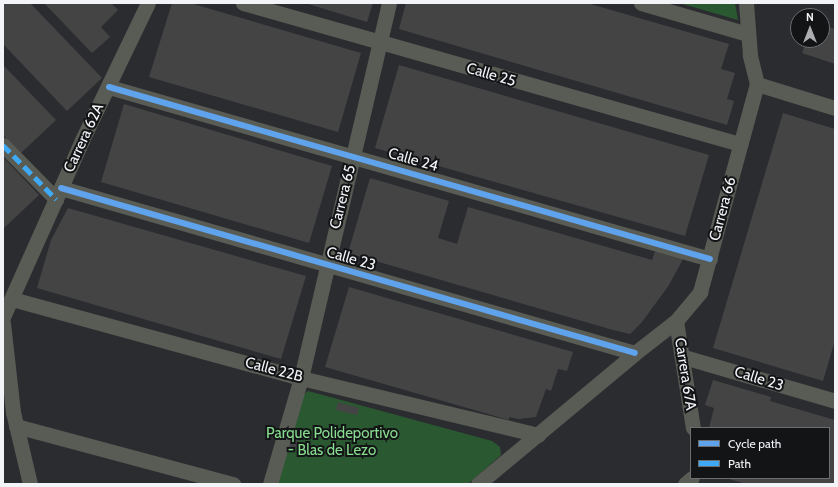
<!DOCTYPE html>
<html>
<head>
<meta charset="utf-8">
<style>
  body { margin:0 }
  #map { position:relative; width:838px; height:487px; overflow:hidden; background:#2b2c30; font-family:Cabin,sans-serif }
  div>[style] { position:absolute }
  .green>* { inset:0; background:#2a5931 }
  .building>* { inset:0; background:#454445 }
  .minor>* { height:15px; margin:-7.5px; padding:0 7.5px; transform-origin:7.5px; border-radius:7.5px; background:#595c55 }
  .quiet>* { height:5px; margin-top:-2.5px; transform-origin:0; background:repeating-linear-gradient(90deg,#3fa9f5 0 10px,transparent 0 15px) }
  .cycleway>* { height:6px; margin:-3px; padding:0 3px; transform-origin:3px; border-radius:3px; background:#60a3ed }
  span { translate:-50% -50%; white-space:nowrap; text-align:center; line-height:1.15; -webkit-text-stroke:4px #131416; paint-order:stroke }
  .street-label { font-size:15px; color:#f3f4f8 }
  .park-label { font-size:15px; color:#87dc8f }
  .frame { position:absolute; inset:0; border:4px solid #f3f4f8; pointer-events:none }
  .legend { position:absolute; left:690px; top:427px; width:140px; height:52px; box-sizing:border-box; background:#131416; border:1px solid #6d6e70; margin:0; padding:5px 7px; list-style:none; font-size:12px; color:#f3f4f8 }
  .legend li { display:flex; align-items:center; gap:8px; height:20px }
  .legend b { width:20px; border:1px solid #6d6e70 }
  .north { position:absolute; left:790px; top:8px; width:40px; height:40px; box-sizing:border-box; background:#131416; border:1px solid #6d6e70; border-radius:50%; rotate:0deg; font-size:11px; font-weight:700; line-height:16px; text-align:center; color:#f3f4f8 }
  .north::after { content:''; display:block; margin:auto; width:14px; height:18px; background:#adaeb2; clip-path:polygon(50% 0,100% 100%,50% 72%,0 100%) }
</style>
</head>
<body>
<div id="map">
  <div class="green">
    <i style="clip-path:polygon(679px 3px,735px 3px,738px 20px)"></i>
    <i style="clip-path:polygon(308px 391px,492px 441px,500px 447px,501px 455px,468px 484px,276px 484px,301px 397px)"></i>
  </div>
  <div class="building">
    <i style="clip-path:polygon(3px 3px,30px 3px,102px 78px,67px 111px,3px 44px)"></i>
    <i style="clip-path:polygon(44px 3px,111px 3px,118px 10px,101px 27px,110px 37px,92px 53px)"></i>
    <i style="clip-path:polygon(172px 3px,190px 3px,361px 53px,338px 132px,149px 77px)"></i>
    <i style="clip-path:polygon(305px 3px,373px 3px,367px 22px)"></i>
    <i style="clip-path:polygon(406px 3px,587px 3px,729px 44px,721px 69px,735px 73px,727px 99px,734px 101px,727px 125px,399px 29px)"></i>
    <i style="clip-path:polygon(822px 25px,835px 29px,835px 64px,802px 53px,807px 40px,822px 40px)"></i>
    <i style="clip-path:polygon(3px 65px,56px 120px,21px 153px,3px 135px)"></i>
    <i style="clip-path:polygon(399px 65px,709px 155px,685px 236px,375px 148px)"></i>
    <i style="clip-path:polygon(124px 104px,332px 166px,309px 243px,101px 182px)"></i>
    <i style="clip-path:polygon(783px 113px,835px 129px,835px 340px,823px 381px,713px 348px)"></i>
    <i style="clip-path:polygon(3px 157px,39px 195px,4px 228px,3px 226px)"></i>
    <i style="clip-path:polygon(370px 178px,449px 201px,438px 238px,457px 244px,468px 207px,652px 260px,655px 251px,683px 259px,669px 285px,642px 322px,630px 334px,613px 330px,348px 253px)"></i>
    <i style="clip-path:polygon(68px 208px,306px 276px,281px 359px,37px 288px,51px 240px)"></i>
    <i style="clip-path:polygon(349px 287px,573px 352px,567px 371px,558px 369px,551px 391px,546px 389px,536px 417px,519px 419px,509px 417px,509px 420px,325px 367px)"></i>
    <i style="clip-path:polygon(713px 380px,771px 397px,770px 401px,835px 420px,835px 484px,746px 484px,726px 478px,829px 478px,829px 428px,709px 428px,714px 408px,705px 405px)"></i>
    <i style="clip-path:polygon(338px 402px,359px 408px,357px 415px,336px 410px)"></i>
    <i style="clip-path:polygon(293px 427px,301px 429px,296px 449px,288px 446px)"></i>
  </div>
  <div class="minor">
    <i style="left:243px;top:3px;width:517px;rotate:15.84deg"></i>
    <i style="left:641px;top:3px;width:111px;rotate:16.2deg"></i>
    <i style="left:757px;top:84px;width:82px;rotate:17.1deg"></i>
    <i style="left:109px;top:87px;width:625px;rotate:15.97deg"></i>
    <i style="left:3px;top:145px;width:76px;rotate:45.5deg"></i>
    <i style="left:61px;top:188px;width:597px;rotate:16.04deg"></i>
    <i style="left:12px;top:299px;width:300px;rotate:15.3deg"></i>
    <i style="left:301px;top:378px;width:244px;rotate:13.5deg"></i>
    <i style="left:3px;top:317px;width:194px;rotate:-65.9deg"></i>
    <i style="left:82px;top:140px;width:152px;rotate:-64.3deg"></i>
    <i style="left:676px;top:321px;width:108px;rotate:81deg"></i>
    <i style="left:3px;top:323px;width:90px;rotate:83.6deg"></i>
    <i style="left:13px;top:412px;width:74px;rotate:76.7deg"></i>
    <i style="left:684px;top:357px;width:157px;rotate:16.2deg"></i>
    <i style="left:16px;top:426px;width:225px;rotate:15deg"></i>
    <i style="left:270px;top:484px;width:110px;rotate:-73.7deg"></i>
    <i style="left:301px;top:378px;width:385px;rotate:-76.8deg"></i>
    <i style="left:478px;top:484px;width:204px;rotate:-39.8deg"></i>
    <i style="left:635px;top:353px;width:52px;rotate:-38deg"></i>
    <i style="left:676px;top:321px;width:38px;rotate:-50deg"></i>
    <i style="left:700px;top:292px;width:216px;rotate:-74.7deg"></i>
    <i style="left:757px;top:84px;width:30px;rotate:-104deg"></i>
    <i style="left:750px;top:55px;width:52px;rotate:-94.4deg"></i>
    <i style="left:685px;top:484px;width:9px;rotate:-41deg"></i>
  </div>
  <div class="quiet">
    <i style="left:3px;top:145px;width:76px;rotate:45.5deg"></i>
  </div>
  <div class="cycleway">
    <i style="left:109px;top:87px;width:625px;rotate:15.97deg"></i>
    <i style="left:61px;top:188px;width:597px;rotate:16.04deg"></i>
  </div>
  <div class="street-label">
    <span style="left:491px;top:75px;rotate:16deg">Calle 25</span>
    <span style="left:84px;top:138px;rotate:-65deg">Carrera 62A</span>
    <span style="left:413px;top:160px;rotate:16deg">Calle 24</span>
    <span style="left:343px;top:197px;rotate:-76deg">Carrera 65</span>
    <span style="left:723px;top:209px;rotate:-75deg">Carrera 66</span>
    <span style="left:351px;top:259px;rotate:16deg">Calle 23</span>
    <span style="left:274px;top:370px;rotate:15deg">Calle 22B</span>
    <span style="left:685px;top:374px;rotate:81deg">Carrera 67A</span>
    <span style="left:759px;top:379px;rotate:17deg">Calle 23</span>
  </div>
  <div class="park-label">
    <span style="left:332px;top:442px">Parque Polideportivo<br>- Blas de Lezo</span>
  </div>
  <div class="frame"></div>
  <ul class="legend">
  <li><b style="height:5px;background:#60a3ed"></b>Cycle path</li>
  <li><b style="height:5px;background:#3fa9f5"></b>Path</li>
  </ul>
  <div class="north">N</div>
</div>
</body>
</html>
